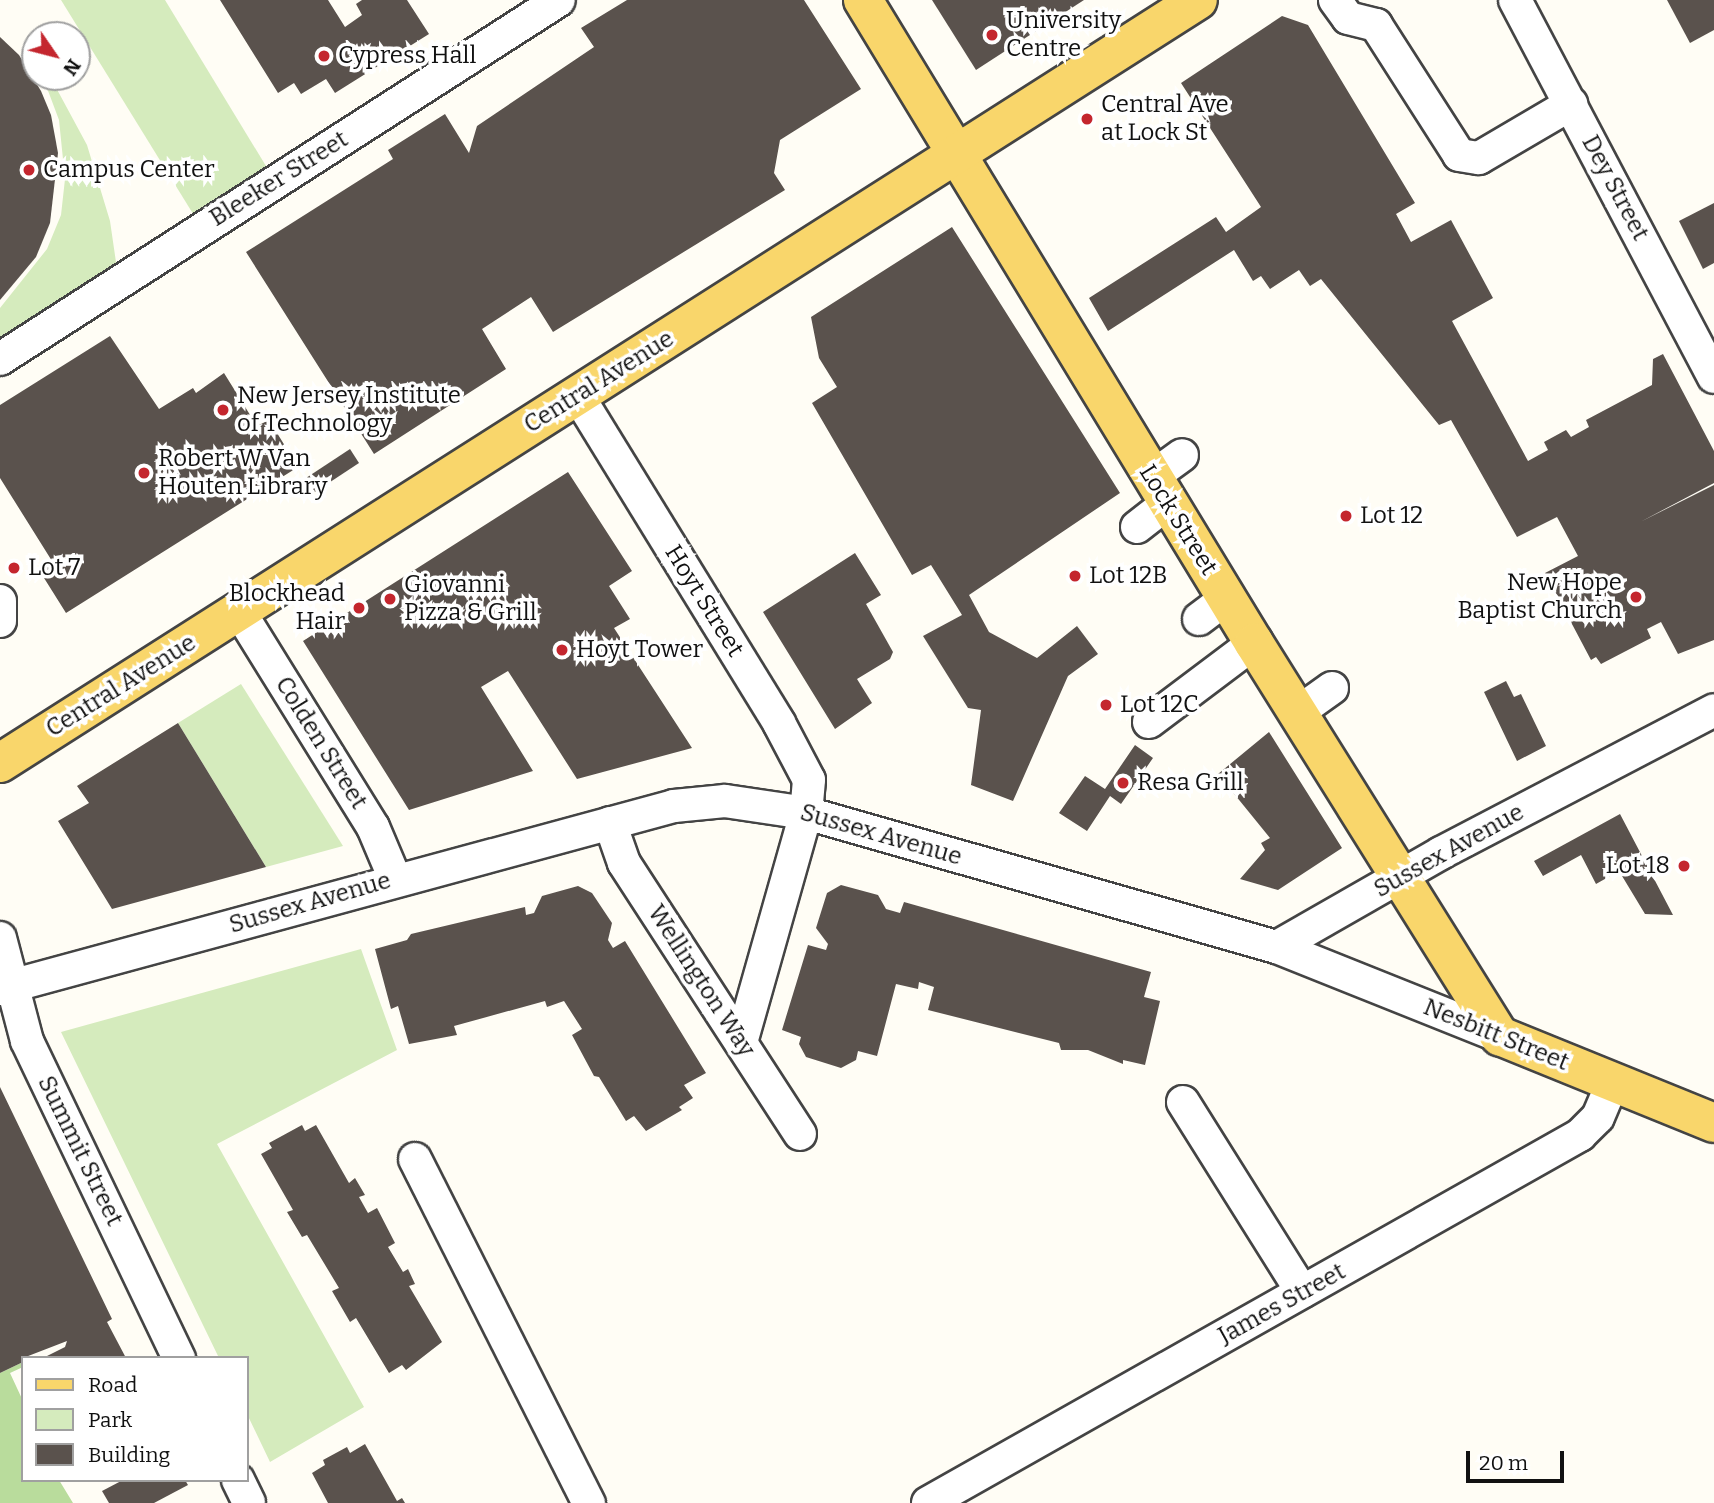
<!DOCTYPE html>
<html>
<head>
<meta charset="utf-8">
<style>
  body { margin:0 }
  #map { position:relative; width:1714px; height:1503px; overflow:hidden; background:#fffdf5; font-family:Bitter,serif }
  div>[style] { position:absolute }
  .green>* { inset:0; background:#d5ebbd }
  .forest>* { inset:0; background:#b9dc9c }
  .building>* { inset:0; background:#5a524d }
  .roads { filter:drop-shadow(2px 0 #444) drop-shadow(-2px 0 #444) drop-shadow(0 2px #444) drop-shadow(0 -2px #444) }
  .minor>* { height:32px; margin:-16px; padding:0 16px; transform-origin:16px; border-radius:16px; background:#fff }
  .major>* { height:38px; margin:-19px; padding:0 19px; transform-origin:19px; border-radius:19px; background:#f9d66b }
  .dots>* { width:19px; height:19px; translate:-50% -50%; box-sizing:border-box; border:4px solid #fff; border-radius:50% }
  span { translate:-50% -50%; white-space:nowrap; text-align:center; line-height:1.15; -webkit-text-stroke:7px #fff; paint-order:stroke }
  .poi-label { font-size:24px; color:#111 }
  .left { translate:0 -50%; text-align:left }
  .right { translate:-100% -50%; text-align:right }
  .street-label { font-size:24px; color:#111 }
  .legend { position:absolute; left:21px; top:1356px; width:228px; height:126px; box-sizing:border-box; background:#fff; border:2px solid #a0a0a0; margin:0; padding:9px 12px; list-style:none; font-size:21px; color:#111 }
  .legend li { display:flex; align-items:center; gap:14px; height:35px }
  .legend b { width:35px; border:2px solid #a0a0a0 }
  .north { position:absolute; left:21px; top:21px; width:70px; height:70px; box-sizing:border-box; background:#fff; border:2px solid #a0a0a0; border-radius:50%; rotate:125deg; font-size:19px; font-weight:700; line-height:28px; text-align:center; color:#111 }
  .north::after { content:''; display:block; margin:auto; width:24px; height:32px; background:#c4262e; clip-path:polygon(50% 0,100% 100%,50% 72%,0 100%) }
  .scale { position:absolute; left:1466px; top:1451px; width:98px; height:32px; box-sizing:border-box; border:4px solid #111; border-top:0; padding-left:9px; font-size:21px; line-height:24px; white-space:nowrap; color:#111; -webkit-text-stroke:5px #fff; paint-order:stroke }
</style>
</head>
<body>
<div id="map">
  <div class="green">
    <i style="clip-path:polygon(61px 0,165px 0,269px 171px,195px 217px)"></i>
    <i style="clip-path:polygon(53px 82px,87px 145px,110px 221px,117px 269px,0 341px,0 308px,47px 249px,61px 215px,65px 179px,59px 120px,47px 88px)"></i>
    <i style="clip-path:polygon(241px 684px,343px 846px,266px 867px,178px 723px)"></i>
    <i style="clip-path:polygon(361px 949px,397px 1050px,217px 1144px,364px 1407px,270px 1462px,247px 1414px,247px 1358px,219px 1358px,61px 1032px)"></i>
  </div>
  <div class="forest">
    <i style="clip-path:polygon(23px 1362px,23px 1367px,10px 1373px,23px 1401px,23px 1480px,59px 1480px,73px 1503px,0 1503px,0 1373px)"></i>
  </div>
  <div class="building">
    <i style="clip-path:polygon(220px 0,328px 0,345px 27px,362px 15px,356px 4px,362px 0,407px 0,429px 34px,335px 93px,326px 79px,301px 94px,294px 83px,278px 93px)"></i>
    <i style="clip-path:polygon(627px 0,804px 0,861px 89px,780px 140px,774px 173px,785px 190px,553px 332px,531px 297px,482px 329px,506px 369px,374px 454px,246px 252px,393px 159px,388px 150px,445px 114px,469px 153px,477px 126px,594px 47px,581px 28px)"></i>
    <i style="clip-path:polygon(932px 0,1084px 0,976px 70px)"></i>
    <i style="clip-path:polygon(1667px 0,1714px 0,1714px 30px,1690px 43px)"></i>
    <i style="clip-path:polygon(1282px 16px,1308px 25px,1415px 203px,1396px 214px,1411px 242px,1451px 220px,1493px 298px,1452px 321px,1528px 461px,1548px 450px,1544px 442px,1566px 430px,1571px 437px,1589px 427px,1586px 420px,1652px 385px,1653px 359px,1663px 354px,1714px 451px,1714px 483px,1642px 521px,1714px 485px,1714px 640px,1678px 654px,1661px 622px,1647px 629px,1651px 638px,1601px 664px,1596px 657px,1591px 660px,1545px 573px,1578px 556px,1557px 517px,1517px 537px,1451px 420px,1439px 425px,1321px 279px,1310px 286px,1299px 270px,1270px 289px,1261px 276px,1253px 281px,1234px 250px,1108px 331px,1089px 298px,1216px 217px,1226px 232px,1261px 207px,1181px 83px)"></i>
    <i style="clip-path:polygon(0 37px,19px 55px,41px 91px,51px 115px,58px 153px,50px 223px,36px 257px,0 300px)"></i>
    <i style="clip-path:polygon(1714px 203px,1714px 263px,1703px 269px,1679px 221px)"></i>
    <i style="clip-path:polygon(952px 227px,1120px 493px,969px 595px,989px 632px,1037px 658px,1077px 626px,1098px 654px,1068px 676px,1013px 801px,971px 785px,981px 710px,968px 708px,923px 636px,962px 615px,931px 565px,912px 575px,812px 403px,837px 387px,819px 358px,811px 317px)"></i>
    <i style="clip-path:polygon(110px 336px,159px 409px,193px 388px,196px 393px,224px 373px,257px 426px,269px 420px,298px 467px,66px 613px,39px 570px,52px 561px,0 478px,0 405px)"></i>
    <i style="clip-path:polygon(350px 449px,359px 463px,315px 492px,306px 478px)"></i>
    <i style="clip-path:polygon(568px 472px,632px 571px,609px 586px,630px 619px,614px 628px,692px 748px,577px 779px,508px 671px,481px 687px,533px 771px,409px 810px,303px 641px)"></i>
    <i style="clip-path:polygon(855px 553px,881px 595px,866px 604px,893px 652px,890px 659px,857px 679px,872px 703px,835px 729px,763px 612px)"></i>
    <i style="clip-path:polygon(1506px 681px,1514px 697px,1521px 694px,1546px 746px,1517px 761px,1484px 692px)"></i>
    <i style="clip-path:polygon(178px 723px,266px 867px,112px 909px,58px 821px,89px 803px,77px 786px)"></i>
    <i style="clip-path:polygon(1269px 732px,1342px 848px,1278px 890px,1240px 879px,1265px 850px,1261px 843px,1270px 838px,1218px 774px)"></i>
    <i style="clip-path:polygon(1135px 745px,1153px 758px,1121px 804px,1110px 796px,1087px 831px,1059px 813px,1085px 776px,1105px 789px)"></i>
    <i style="clip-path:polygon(1620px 814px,1673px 915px,1645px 914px,1619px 871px,1596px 884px,1581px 855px,1543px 876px,1534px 861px)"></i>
    <i style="clip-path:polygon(841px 885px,878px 895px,886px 909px,900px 913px,904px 902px,1151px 972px,1144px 997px,1160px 1001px,1145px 1065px,1123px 1060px,1123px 1064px,1088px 1050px,1061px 1050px,1059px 1043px,928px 1010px,934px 987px,919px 982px,918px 989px,896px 984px,877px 1056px,858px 1051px,856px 1060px,841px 1068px,806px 1057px,799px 1044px,801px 1037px,782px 1030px,808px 945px,826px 950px,828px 944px,816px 928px,827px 893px)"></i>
    <i style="clip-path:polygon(578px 886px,592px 893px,612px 923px,608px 940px,613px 948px,625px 941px,706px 1073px,684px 1085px,693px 1098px,679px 1107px,682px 1110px,646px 1131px,634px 1116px,626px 1121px,599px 1077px,594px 1076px,572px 1035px,582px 1029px,564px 1001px,547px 1007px,545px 1001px,454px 1026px,457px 1035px,409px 1044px,398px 1006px,391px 1009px,375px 949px,407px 940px,411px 934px,525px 907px,526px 915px,534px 913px,542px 896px)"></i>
    <i style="clip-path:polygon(0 1087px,112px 1319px,107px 1322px,126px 1358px,43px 1358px,65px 1347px,67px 1341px,23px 1358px,23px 1362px,0 1373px)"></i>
    <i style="clip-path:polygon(302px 1125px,305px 1131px,316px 1125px,349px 1183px,355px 1178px,365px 1195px,359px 1197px,368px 1213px,377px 1208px,395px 1243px,388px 1247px,403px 1272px,408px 1269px,415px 1284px,409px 1286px,442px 1342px,406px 1370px,402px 1365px,389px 1373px,356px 1318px,350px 1322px,332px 1291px,339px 1288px,307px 1235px,302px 1237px,287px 1212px,293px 1210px,261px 1154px,272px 1148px,269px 1143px)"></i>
    <i style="clip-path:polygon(365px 1444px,397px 1501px,402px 1498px,405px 1503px,328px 1503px,312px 1473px,325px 1465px,323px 1460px,347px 1447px,350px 1453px)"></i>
    <i style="clip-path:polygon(123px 1480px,185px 1480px,188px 1485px,154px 1503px,109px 1503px,102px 1491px)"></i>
  </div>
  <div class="roads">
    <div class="minor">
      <i style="left:1335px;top:0;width:22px;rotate:54deg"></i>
      <i style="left:1348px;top:18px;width:29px;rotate:14deg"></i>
      <i style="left:1376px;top:25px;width:154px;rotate:57.4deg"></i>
      <i style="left:1459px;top:155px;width:20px;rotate:9deg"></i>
      <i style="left:1479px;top:158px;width:107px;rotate:-30.4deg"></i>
      <i style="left:1515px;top:0;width:426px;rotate:62.2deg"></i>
      <i style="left:0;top:359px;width:664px;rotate:-32.71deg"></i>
      <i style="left:578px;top:396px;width:384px;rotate:58.4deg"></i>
      <i style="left:779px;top:723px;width:64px;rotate:62.2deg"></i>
      <i style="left:809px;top:780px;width:33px;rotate:95deg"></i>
      <i style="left:806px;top:813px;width:238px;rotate:105.8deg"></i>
      <i style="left:1152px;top:477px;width:37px;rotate:-36deg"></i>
      <i style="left:1137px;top:527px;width:39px;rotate:-38deg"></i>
      <i style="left:0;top:601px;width:20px;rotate:90deg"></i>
      <i style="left:239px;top:611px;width:254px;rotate:58.2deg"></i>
      <i style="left:373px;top:827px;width:56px;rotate:67.1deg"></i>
      <i style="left:1199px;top:619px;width:35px;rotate:-37deg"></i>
      <i style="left:1297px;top:713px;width:43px;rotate:-35.5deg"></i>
      <i style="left:1149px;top:722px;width:131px;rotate:-37deg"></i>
      <i style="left:610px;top:823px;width:42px;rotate:70.7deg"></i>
      <i style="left:624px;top:863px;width:323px;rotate:57deg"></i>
      <i style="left:0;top:938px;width:106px;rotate:75.3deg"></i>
      <i style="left:27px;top:1041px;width:352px;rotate:64.4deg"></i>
      <i style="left:1277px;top:947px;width:189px;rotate:-29.8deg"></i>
      <i style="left:1441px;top:853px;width:308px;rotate:-27.6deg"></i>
      <i style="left:0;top:989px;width:698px;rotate:-15.19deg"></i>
      <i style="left:674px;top:806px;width:51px;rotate:-5.6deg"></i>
      <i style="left:725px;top:801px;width:82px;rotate:8.4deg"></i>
      <i style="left:806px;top:813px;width:490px;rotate:15.9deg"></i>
      <i style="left:1277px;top:947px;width:240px;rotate:21.8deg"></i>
      <i style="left:1183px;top:1102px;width:224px;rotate:57.9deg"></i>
      <i style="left:415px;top:1159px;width:386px;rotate:63.2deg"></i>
      <i style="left:238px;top:1480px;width:25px;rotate:64deg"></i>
      <i style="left:928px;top:1503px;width:749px;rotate:-29.44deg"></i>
      <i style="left:1580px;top:1135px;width:25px;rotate:-45deg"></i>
      <i style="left:1598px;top:1117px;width:38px;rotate:-67deg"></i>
    </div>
    <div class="major">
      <i style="left:863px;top:0;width:753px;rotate:58.7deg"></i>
      <i style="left:1254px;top:643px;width:464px;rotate:58deg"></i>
      <i style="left:1500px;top:1036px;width:231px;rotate:22.1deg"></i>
      <i style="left:0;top:763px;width:1420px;rotate:-32.49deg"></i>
    </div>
  </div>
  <div class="dots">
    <i style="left:992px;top:35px;background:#c4262e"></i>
    <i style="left:324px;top:56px;background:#c4262e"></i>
    <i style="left:1087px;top:119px;background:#c4262e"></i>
    <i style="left:29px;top:170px;background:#c4262e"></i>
    <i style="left:223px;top:410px;background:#c4262e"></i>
    <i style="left:144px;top:473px;background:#c4262e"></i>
    <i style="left:1346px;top:516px;background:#c4262e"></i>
    <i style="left:14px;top:568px;background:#c4262e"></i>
    <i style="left:1075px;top:576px;background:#c4262e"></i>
    <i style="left:1636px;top:597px;background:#c4262e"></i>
    <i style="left:390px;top:599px;background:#c4262e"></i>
    <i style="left:359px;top:608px;background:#c4262e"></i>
    <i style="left:562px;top:650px;background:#c4262e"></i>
    <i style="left:1106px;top:705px;background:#c4262e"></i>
    <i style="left:1123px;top:783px;background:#c4262e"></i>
    <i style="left:1684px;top:866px;background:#c4262e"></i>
  </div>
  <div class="poi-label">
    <span class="left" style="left:1006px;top:35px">University<br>Centre</span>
    <span class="left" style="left:338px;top:56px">Cypress Hall</span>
    <span class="left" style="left:1101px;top:119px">Central Ave<br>at Lock St</span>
    <span class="left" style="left:43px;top:170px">Campus Center</span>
    <span class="left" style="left:237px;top:410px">New Jersey Institute<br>of Technology</span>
    <span class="left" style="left:158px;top:473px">Robert W Van<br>Houten Library</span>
    <span class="left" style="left:1360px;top:516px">Lot 12</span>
    <span class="left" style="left:28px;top:568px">Lot 7</span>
    <span class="left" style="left:1089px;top:576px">Lot 12B</span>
    <span class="right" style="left:1622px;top:597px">New Hope<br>Baptist Church</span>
    <span class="left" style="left:404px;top:599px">Giovanni<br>Pizza &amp; Grill</span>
    <span class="right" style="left:345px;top:608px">Blockhead<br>Hair</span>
    <span class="left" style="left:576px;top:650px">Hoyt Tower</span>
    <span class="left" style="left:1120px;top:705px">Lot 12C</span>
    <span class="left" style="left:1137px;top:783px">Resa Grill</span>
    <span class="right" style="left:1670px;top:866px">Lot 18</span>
  </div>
  <div class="street-label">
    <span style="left:279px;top:179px;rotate:-32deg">Bleeker Street</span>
    <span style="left:1615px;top:188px;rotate:62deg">Dey Street</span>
    <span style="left:599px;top:382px;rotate:-32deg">Central Avenue</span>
    <span style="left:1178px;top:520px;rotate:58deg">Lock Street</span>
    <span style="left:704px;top:601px;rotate:58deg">Hoyt Street</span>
    <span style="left:121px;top:686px;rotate:-32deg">Central Avenue</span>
    <span style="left:321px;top:743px;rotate:58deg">Colden Street</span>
    <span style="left:881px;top:835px;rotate:16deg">Sussex Avenue</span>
    <span style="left:1449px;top:851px;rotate:-29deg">Sussex Avenue</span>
    <span style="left:310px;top:903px;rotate:-16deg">Sussex Avenue</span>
    <span style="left:701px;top:981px;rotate:57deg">Wellington Way</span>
    <span style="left:1496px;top:1035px;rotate:22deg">Nesbitt Street</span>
    <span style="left:80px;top:1151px;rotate:64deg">Summit Street</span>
    <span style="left:1282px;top:1304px;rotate:-29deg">James Street</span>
  </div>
  <ul class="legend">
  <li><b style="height:9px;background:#f9d66b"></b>Road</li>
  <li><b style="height:19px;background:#d5ebbd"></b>Park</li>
  <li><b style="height:19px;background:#5a524d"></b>Building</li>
  </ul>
  <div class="north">N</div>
  <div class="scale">20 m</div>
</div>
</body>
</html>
